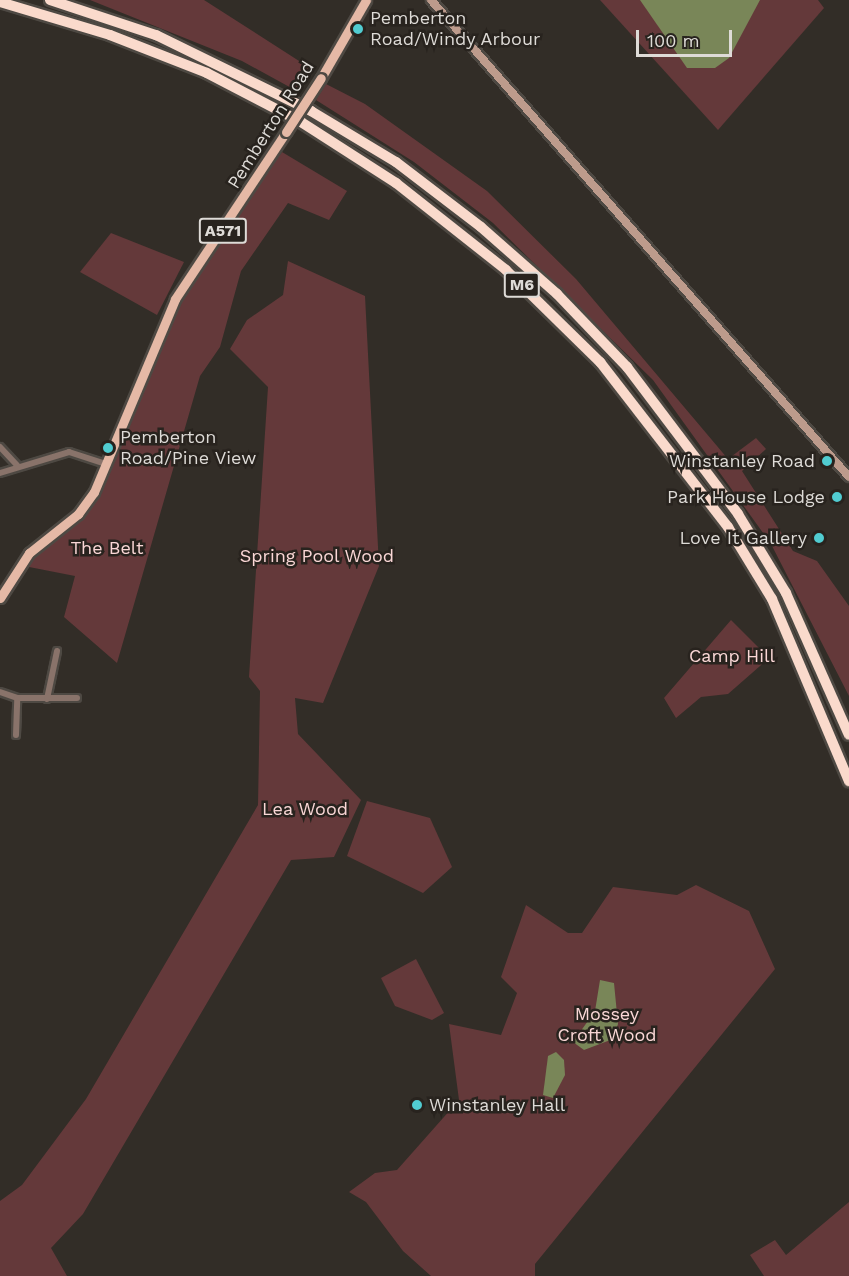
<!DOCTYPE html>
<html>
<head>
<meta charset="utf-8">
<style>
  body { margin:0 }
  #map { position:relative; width:849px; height:1276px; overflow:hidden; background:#322d27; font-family:"Work Sans",sans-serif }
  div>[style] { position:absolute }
  .green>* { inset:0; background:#64393a }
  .water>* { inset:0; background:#798658 }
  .roads { filter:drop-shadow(2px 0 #4e4943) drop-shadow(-2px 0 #4e4943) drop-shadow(0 2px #4e4943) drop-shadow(0 -2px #4e4943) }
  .street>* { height:6px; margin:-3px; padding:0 3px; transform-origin:3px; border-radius:3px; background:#89736a }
  .secondary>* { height:8px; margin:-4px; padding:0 4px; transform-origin:4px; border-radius:4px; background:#bd9b8c }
  .primary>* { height:9px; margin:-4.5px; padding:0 4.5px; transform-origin:4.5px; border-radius:4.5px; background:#e5b9a6 }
  .highway>* { height:10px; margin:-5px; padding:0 5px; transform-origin:5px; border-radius:5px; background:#fadacc }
  .bridges { filter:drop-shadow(2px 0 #4e4943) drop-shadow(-2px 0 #4e4943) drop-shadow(0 2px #4e4943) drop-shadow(0 -2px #4e4943) }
  .primary-bridge>* { height:9px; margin:-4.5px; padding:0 4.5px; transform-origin:4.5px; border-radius:4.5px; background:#e5b9a6 }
  .dots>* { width:16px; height:16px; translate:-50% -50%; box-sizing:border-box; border:3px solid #28231e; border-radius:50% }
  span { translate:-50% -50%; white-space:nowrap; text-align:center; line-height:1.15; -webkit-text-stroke:5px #28231e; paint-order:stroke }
  .shield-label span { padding:2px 4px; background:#28231e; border:2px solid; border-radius:4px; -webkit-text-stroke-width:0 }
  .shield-label { font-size:16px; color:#dedbd7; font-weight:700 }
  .poi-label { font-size:18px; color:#dedbd7 }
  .left { translate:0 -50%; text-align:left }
  .right { translate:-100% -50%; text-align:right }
  .street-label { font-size:18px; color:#dedbd7 }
  .park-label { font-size:18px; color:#fad7d6 }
  .scale { position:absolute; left:636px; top:30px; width:96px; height:27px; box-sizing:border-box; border:3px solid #dedbd7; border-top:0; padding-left:8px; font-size:18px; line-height:21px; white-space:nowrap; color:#dedbd7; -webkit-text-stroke:4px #28231e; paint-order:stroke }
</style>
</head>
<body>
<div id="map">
  <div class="green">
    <i style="clip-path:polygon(90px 0,204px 0,310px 68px,295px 90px,242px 61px)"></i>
    <i style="clip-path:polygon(600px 0,818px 0,824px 8px,718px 130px)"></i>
    <i style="clip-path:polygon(326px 84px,365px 104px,487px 191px,576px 279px,728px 459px,756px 438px,766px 449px,742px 471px,793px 551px,817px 561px,849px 606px,849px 696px,771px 544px,653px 380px,493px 223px,414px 162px,316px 100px)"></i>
    <i style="clip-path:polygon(282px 152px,347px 191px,329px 220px,288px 203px,241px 271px,220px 347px,200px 376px,117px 663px,64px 617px,75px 576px,24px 566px,92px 502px,176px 302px)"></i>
    <i style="clip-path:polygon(111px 233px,184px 262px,157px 315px,80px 272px)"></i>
    <i style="clip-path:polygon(288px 261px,365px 296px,379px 566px,323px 703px,295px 698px,298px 734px,361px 800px,334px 857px,291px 860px,83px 1214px,51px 1248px,67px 1276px,0 1276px,0 1201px,22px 1185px,86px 1099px,258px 805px,260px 691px,249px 677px,268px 387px,230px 349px,247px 320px,283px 295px)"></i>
    <i style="clip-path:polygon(731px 620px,769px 658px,728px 694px,701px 697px,676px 718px,664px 698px)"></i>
    <i style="clip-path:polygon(367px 801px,430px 818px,452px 867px,423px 893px,347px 856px)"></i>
    <i style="clip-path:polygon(696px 885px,749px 911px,775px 969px,535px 1264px,535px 1276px,431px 1276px,403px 1251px,366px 1202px,349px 1192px,375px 1173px,397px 1170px,459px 1100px,449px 1024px,501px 1035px,517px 993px,501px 977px,526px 905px,568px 933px,582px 933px,613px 887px,677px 895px)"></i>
    <i style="clip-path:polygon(416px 959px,444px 1013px,432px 1020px,395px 1006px,381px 978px)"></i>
    <i style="clip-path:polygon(849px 1202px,849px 1276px,764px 1276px,750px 1255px,775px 1240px,786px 1255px)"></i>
  </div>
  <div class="water">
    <i style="clip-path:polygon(640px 0,760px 0,729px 58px,715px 68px,687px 68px)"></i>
    <i style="clip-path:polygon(600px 980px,614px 983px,618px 1024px,613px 1039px,584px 1050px,573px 1042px,595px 1011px)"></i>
    <i style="clip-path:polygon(556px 1052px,564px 1060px,565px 1075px,553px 1098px,543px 1095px,548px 1056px)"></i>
  </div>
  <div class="roads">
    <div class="street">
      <i style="left:0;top:447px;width:25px;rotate:47deg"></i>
      <i style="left:0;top:473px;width:72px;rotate:-16.9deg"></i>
      <i style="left:69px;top:452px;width:40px;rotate:18deg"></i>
      <i style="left:0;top:692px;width:18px;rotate:19deg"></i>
      <i style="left:17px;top:698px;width:60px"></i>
      <i style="left:47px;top:699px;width:49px;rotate:-78.2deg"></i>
      <i style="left:16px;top:735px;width:37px;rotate:-88deg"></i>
    </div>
    <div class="secondary">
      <i style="left:431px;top:0;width:634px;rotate:48.77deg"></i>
    </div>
    <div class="primary">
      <i style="left:321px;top:78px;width:90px;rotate:-60deg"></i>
      <i style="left:0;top:598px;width:54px;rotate:-57.2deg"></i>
      <i style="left:29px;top:553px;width:63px;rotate:-38.5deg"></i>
      <i style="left:78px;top:514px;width:27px;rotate:-54deg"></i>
      <i style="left:94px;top:492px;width:209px;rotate:-67.2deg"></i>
      <i style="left:175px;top:299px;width:201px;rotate:-56.4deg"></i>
    </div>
    <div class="highway">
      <i style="left:50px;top:0;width:112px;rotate:18.3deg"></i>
      <i style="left:156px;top:35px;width:173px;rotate:26.1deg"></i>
      <i style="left:311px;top:111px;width:99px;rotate:31deg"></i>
      <i style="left:396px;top:162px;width:107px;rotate:37.4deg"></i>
      <i style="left:481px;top:227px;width:101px;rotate:41.4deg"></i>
      <i style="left:557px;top:294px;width:101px;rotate:46.2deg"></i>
      <i style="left:627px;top:367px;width:184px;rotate:52.9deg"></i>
      <i style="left:738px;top:514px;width:92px;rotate:58.7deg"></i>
      <i style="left:786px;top:593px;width:155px;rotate:66.1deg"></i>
      <i style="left:0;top:2px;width:115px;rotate:16.7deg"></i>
      <i style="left:110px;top:35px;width:104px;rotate:21.4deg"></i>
      <i style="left:207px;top:73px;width:106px;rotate:27.5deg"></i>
      <i style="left:301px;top:122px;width:113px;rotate:32.7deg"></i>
      <i style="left:396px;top:183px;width:140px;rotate:38.3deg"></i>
      <i style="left:506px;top:270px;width:132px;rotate:44.4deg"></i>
      <i style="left:600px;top:362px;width:209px;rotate:52.2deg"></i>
      <i style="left:728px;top:527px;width:84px;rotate:58.6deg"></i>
      <i style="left:772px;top:599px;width:198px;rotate:67.1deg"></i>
    </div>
  </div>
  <div class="bridges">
    <div class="primary-bridge">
      <i style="left:286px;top:132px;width:64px;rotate:-57.1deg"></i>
    </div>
  </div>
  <div class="dots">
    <i style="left:358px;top:29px;background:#51ccd1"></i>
    <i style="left:108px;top:448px;background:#51ccd1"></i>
    <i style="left:827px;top:461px;background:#51ccd1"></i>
    <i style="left:837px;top:497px;background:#51ccd1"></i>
    <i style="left:819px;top:538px;background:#51ccd1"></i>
    <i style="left:417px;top:1105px;background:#51ccd1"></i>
  </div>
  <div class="shield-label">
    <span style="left:223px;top:231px">A571</span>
    <span style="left:522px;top:285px">M6</span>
  </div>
  <div class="poi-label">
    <span class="left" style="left:370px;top:29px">Pemberton<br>Road/Windy Arbour</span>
    <span class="left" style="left:120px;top:448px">Pemberton<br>Road/Pine View</span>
    <span class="right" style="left:815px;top:461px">Winstanley Road</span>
    <span class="right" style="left:825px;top:497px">Park House Lodge</span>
    <span class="right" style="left:807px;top:538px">Love It Gallery</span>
    <span class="left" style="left:429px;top:1105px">Winstanley Hall</span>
  </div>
  <div class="street-label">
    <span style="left:271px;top:125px;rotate:-58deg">Pemberton Road</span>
  </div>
  <div class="park-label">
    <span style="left:107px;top:548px">The Belt</span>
    <span style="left:317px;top:556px">Spring Pool Wood</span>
    <span style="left:732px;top:656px">Camp Hill</span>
    <span style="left:305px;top:809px">Lea Wood</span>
    <span style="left:607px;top:1025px">Mossey<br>Croft Wood</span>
  </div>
  <div class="scale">100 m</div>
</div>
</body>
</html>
